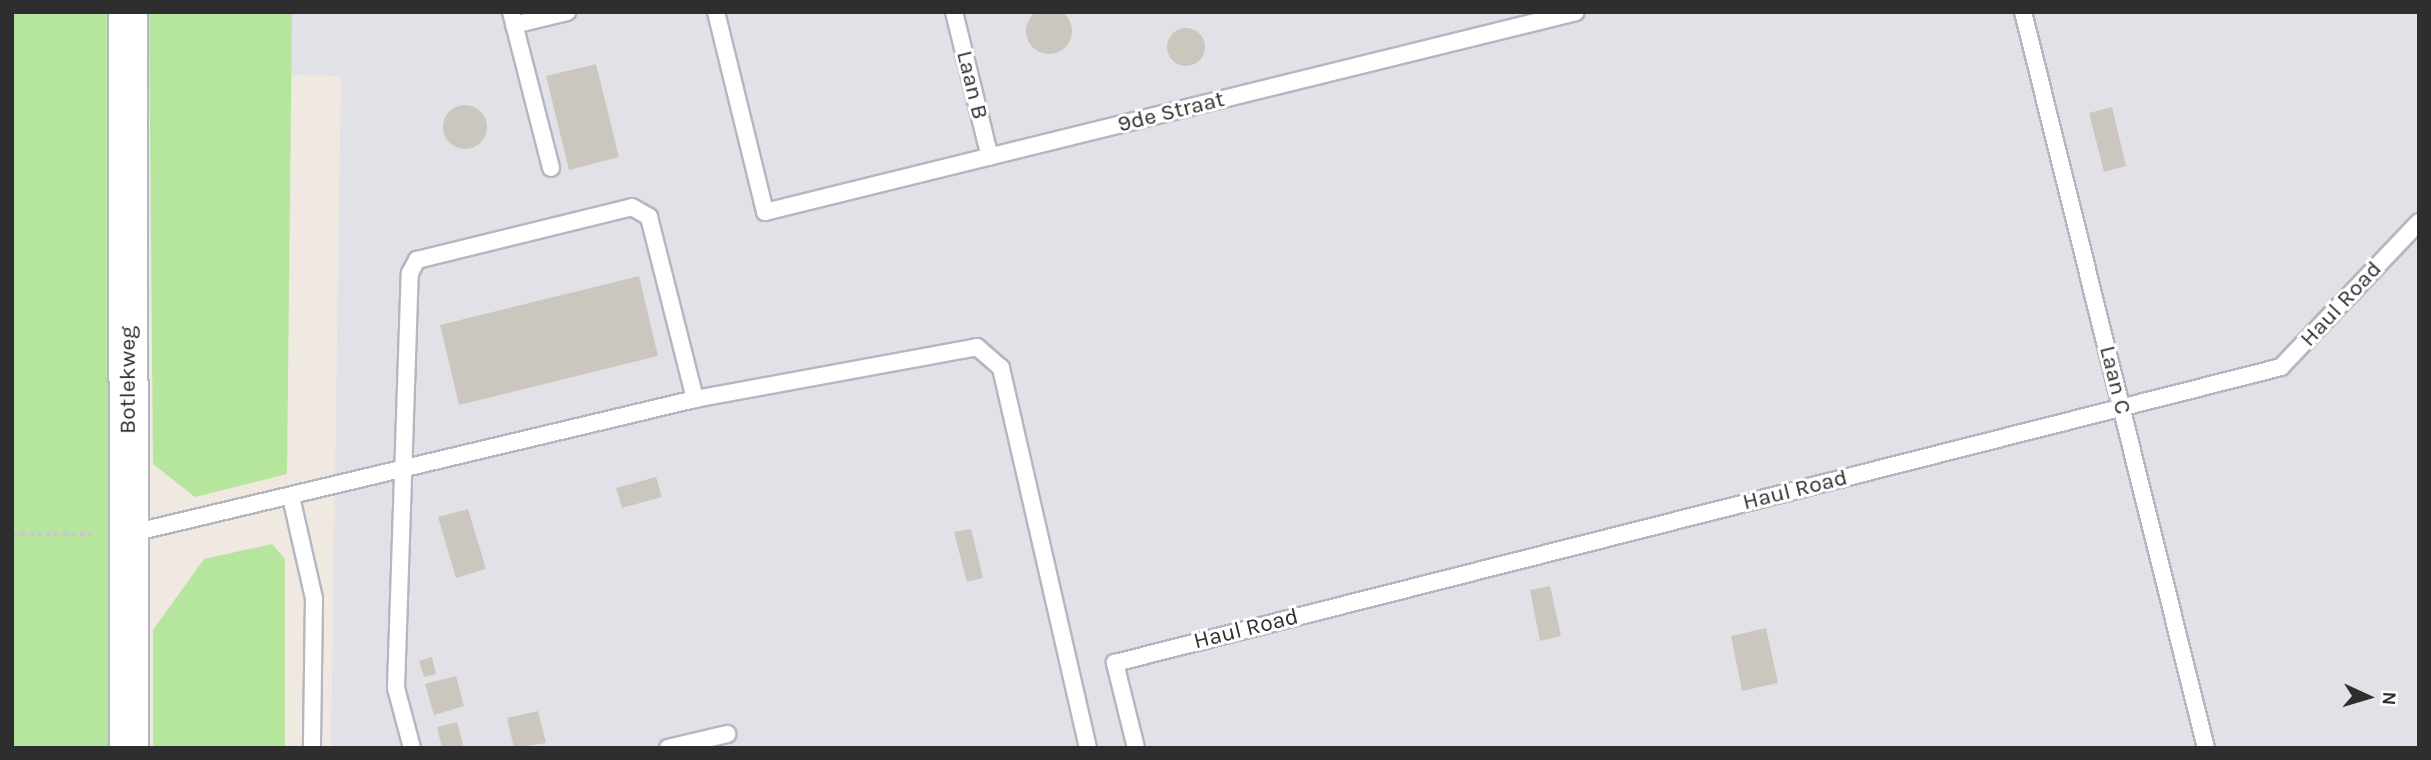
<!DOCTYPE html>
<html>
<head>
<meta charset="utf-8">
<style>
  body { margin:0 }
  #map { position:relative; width:2431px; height:760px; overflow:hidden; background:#efe9e1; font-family:Karla,sans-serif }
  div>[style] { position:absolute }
  .industrial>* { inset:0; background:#e3e1e8 }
  .green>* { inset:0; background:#b6e59e }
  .building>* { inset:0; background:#cbc7bf }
  .round { border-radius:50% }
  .path>* { height:4.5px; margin-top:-2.25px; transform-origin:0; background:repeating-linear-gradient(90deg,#c9c9c9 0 5px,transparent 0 8.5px) }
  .roads { filter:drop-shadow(2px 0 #b4b7c1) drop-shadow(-2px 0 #b4b7c1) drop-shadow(0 2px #b4b7c1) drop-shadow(0 -2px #b4b7c1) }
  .service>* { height:16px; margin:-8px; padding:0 8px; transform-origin:8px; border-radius:8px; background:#fff }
  .secondary>* { height:38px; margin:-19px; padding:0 19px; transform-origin:19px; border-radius:19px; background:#fff }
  span { translate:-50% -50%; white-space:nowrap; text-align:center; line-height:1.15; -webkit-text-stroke:6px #fff; paint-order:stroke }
  .street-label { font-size:23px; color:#2e2e2e }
  .frame { position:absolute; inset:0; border:14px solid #2e2e2e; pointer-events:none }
  .north { position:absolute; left:2333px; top:662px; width:70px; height:70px; -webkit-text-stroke:5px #fff; paint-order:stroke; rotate:94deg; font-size:19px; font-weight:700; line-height:28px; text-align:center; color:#2e2e2e }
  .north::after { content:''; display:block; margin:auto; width:24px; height:32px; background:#2e2e2e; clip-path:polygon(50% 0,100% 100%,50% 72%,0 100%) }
</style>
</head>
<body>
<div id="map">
  <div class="industrial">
    <i style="clip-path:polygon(292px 12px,2419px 12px,2419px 748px,331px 748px,341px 76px,289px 75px)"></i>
  </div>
  <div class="green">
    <i style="clip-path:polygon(12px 12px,111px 12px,110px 748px,12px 748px)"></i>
    <i style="clip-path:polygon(149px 12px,292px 12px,287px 474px,195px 497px,153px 464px)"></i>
    <i style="clip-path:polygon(272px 544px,285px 559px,285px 748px,153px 748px,153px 630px,204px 559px)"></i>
  </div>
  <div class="building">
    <i class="round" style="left:1026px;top:8px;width:46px;height:46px"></i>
    <i class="round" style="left:1167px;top:28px;width:38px;height:38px"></i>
    <i style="clip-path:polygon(596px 64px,619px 157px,569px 170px,546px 76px)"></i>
    <i class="round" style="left:443px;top:105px;width:44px;height:44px"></i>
    <i style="clip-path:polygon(2112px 107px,2126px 166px,2104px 172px,2089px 113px)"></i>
    <i style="clip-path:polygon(639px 276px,658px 356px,459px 405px,440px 325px)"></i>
    <i style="clip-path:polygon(656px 477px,662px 497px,622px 508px,616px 488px)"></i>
    <i style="clip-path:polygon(468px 509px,486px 569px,456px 578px,438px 517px)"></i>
    <i style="clip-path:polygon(971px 529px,983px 578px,967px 582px,954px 532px)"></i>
    <i style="clip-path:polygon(1550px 586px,1561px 636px,1540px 641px,1530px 590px)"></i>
    <i style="clip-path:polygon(1766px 628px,1778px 683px,1742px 691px,1731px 636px)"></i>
    <i style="clip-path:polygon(432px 657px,436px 674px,424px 677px,419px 661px)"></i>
    <i style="clip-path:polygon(456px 676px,464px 706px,434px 715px,425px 684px)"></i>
    <i style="clip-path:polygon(538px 711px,546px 743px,514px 748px,507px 718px)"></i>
    <i style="clip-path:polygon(457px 722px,464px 748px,442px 748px,437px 727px)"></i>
  </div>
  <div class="path">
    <i style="left:12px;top:534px;width:80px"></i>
  </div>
  <div class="roads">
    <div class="service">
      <i style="left:511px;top:12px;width:161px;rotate:75.6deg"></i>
      <i style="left:716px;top:12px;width:206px;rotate:76.2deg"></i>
      <i style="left:765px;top:212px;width:835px;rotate:-13.85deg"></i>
      <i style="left:954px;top:12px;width:149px;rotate:76.1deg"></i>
      <i style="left:2023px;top:12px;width:758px;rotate:76.04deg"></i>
      <i style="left:514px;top:25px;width:55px;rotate:-13.8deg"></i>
      <i style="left:291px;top:497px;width:104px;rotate:77.2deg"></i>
      <i style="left:314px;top:598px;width:150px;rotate:90.8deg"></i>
      <i style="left:128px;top:534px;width:583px;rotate:-13.39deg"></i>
      <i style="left:695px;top:399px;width:287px;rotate:-10.4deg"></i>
      <i style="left:977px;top:347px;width:32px;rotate:41deg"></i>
      <i style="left:1001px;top:368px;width:390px;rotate:77.1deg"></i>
      <i style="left:412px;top:748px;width:62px;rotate:-104.9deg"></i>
      <i style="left:396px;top:688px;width:415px;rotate:-88.1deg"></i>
      <i style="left:410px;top:273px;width:15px;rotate:-62deg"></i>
      <i style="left:417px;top:260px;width:221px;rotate:-13.8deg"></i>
      <i style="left:632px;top:207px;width:20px;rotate:30deg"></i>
      <i style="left:649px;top:217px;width:188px;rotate:75.8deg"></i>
      <i style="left:668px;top:748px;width:61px;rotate:-13.3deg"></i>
      <i style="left:1136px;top:748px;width:88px;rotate:-103.9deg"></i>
      <i style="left:1115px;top:663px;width:1203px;rotate:-14.24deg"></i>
      <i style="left:2281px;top:367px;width:200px;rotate:-46.4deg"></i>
    </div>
    <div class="secondary">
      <i style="left:128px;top:12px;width:736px;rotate:89.92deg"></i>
    </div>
  </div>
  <div class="street-label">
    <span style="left:972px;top:85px;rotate:76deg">Laan B</span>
    <span style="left:1171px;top:112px;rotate:-14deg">9de Straat</span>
    <span style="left:2341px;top:304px;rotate:-47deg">Haul Road</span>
    <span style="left:128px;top:380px;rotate:-90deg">Botlekweg</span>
    <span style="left:2115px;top:380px;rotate:76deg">Laan C</span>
    <span style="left:1795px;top:490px;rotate:-14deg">Haul Road</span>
    <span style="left:1246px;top:629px;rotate:-14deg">Haul Road</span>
  </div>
  <div class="frame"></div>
  <div class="north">N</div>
</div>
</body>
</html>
